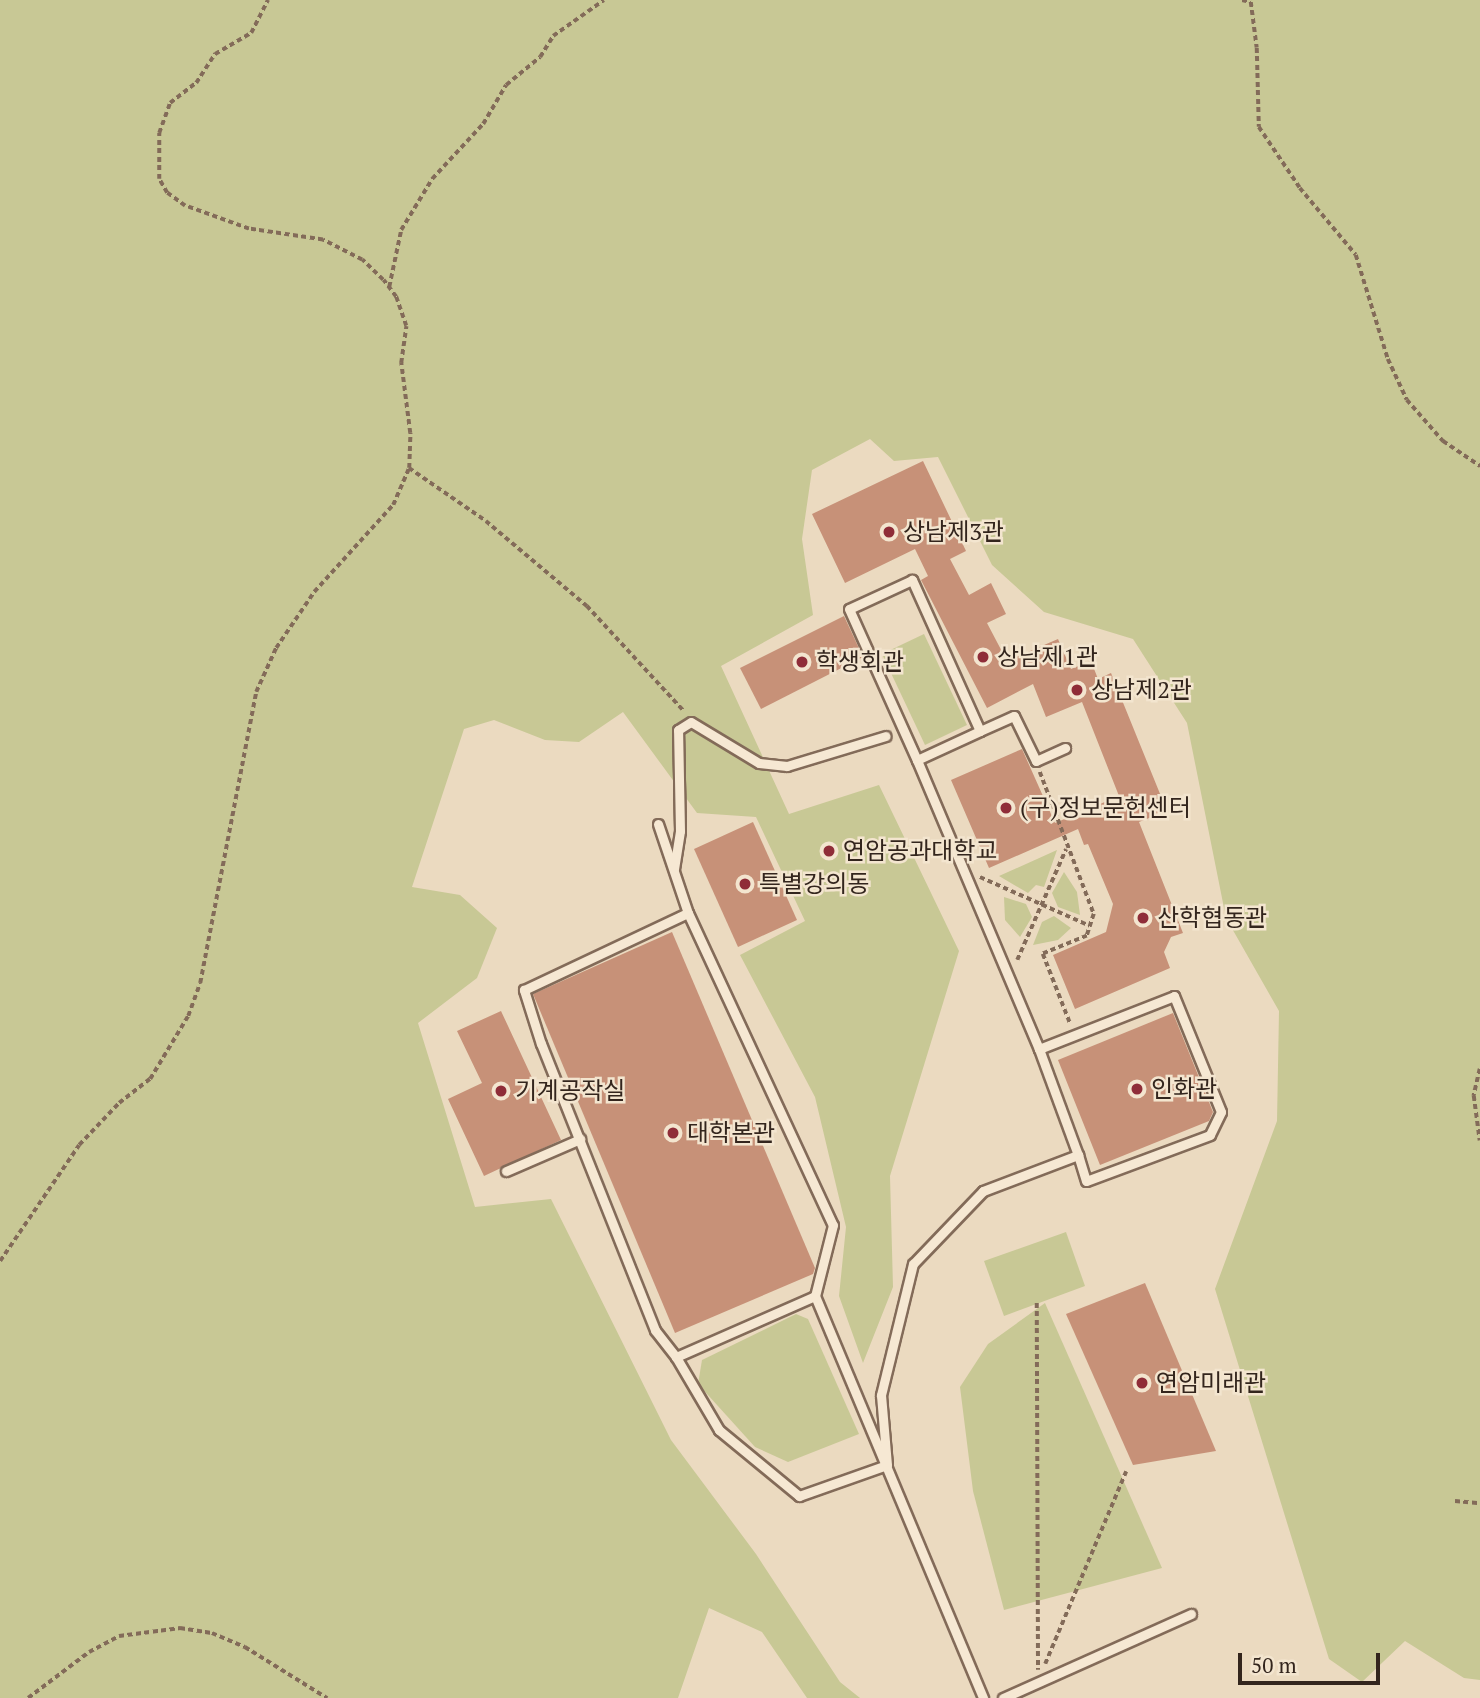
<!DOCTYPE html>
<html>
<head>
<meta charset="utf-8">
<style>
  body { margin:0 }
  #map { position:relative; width:1480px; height:1698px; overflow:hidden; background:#ebdac0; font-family:"PT Serif","Noto Sans KR",serif }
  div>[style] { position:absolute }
  .green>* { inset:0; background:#c8c895 }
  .building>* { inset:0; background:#c79178 }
  .path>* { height:3.5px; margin-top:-1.75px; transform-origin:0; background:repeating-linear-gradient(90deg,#836b59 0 5px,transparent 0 8.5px) }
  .roads { filter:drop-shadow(2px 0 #836b59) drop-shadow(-2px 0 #836b59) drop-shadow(0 2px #836b59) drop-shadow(0 -2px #836b59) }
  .lane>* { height:9px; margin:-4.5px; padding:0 4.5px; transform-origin:4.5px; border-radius:4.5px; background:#f6e8d3 }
  .dots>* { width:19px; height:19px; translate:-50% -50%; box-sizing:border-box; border:4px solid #f3e5cf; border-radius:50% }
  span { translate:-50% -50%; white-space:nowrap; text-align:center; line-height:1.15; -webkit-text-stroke:5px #f3e5cf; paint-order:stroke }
  .poi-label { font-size:24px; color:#33251d }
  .left { translate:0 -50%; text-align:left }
  .scale { position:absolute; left:1238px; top:1653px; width:142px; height:32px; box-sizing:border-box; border:4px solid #33251d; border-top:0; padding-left:9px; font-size:21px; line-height:24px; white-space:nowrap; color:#33251d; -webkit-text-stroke:5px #f3e5cf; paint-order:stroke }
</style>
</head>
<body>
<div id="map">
  <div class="green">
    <i style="clip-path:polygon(0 0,1480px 0,1480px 1680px,1464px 1678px,1405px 1641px,1362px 1682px,1329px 1659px,1215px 1289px,1277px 1121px,1279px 1011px,1226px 918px,1187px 723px,1133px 639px,1044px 612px,992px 565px,938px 457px,894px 461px,870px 439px,812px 470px,802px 539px,813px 615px,721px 666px,789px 814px,879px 785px,959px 951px,890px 1176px,893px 1287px,863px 1363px,839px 1296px,846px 1227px,815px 1097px,740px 955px,805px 921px,756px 817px,697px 813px,623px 712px,579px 742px,545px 740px,494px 720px,464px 729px,412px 887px,460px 895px,497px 928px,477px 978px,418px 1023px,475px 1207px,551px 1199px,671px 1440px,756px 1554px,840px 1682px,860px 1698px,807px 1698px,762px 1632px,709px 1608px,678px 1698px,0 1698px)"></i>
    <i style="clip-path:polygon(924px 634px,967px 725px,925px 745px,882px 654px)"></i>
    <i style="clip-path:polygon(1057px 850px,1044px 887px,1036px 885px,1028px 893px,999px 876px)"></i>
    <i style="clip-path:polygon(1064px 872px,1077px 892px,1080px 915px,1058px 907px,1052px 893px)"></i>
    <i style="clip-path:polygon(1004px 897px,1026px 904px,1032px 917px,1020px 937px,1005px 920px)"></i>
    <i style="clip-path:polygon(1054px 916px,1071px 928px,1058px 940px,1033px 945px,1042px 922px)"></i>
    <i style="clip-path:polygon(1066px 1232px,1085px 1286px,1004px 1316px,984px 1261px)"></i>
    <i style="clip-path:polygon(1045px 1303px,1162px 1568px,1004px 1610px,973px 1491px,960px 1387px,988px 1344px)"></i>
    <i style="clip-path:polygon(796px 1314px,808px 1319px,859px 1434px,788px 1462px,755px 1447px,698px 1384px,702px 1360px)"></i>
  </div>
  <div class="building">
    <i style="clip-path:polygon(923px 461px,966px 551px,950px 559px,969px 595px,991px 583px,1006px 614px,987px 623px,1007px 661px,1058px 639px,1071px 669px,1091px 661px,1098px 679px,1111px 673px,1167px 811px,1139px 822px,1183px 933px,1171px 937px,1164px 952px,1170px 968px,1075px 1009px,1053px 955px,1106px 932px,1113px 904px,1088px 844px,1084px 845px,1078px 829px,989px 868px,951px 780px,1022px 749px,1055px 823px,1119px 796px,1082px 702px,1046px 717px,1033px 684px,987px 708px,921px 580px,928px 576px,915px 549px,845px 583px,812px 514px)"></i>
    <i style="clip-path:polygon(844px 616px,863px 657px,761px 709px,740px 668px)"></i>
    <i style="clip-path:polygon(753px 822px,797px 920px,738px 947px,694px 849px)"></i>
    <i style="clip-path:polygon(672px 932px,815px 1268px,813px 1274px,675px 1333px,533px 994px)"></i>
    <i style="clip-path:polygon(501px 1011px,561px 1140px,484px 1176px,448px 1099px,482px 1083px,457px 1031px)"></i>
    <i style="clip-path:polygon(1173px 1013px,1213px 1112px,1209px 1121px,1100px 1165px,1058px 1060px)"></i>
    <i style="clip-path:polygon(1145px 1283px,1216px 1451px,1133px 1465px,1066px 1314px)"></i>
  </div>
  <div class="path">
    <i style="left:1242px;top:0;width:9px;rotate:13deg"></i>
    <i style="left:1251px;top:2px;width:46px;rotate:82.6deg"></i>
    <i style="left:1257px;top:48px;width:79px;rotate:88.5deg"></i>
    <i style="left:1259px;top:127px;width:73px;rotate:56.1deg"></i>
    <i style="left:1300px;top:188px;width:87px;rotate:50.1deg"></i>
    <i style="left:1356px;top:255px;width:109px;rotate:72.9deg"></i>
    <i style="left:1388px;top:359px;width:45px;rotate:65.1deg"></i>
    <i style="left:1407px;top:400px;width:55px;rotate:48.7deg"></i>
    <i style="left:1443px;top:441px;width:45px;rotate:34deg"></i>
    <i style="left:389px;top:287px;width:58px;rotate:-78.1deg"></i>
    <i style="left:401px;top:230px;width:60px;rotate:-58.7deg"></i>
    <i style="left:432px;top:179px;width:75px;rotate:-47.2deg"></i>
    <i style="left:483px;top:124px;width:45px;rotate:-59.5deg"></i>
    <i style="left:506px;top:85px;width:44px;rotate:-39.5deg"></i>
    <i style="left:540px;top:57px;width:25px;rotate:-58deg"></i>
    <i style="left:553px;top:36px;width:62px;rotate:-35.2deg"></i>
    <i style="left:409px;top:468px;width:93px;rotate:34.5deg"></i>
    <i style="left:486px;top:521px;width:132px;rotate:40.1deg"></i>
    <i style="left:587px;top:606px;width:143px;rotate:47.3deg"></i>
    <i style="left:1040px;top:772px;width:152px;rotate:69.2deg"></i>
    <i style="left:1094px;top:914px;width:23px;rotate:108deg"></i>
    <i style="left:1087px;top:936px;width:48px;rotate:157.8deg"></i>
    <i style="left:1043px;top:954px;width:74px;rotate:68.6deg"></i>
    <i style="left:980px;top:877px;width:120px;rotate:24deg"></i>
    <i style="left:1017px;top:960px;width:121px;rotate:-66.2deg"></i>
    <i style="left:1480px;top:1069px;width:28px;rotate:103deg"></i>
    <i style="left:1474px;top:1096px;width:45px;rotate:82.4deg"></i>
    <i style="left:0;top:1261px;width:140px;rotate:-55.7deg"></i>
    <i style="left:79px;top:1145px;width:58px;rotate:-46.4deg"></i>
    <i style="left:119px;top:1103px;width:39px;rotate:-38deg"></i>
    <i style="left:150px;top:1079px;width:74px;rotate:-58.9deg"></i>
    <i style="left:188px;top:1016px;width:35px;rotate:-70deg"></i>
    <i style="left:200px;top:983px;width:296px;rotate:-79.1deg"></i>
    <i style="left:256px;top:692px;width:48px;rotate:-65.6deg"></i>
    <i style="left:276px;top:648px;width:68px;rotate:-55.8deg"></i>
    <i style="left:314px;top:592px;width:118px;rotate:-47.8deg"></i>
    <i style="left:393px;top:505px;width:40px;rotate:-66.6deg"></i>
    <i style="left:409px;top:468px;width:35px;rotate:-88deg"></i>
    <i style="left:410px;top:433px;width:71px;rotate:-97.3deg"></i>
    <i style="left:401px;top:363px;width:37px;rotate:-82deg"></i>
    <i style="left:406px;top:326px;width:31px;rotate:-109deg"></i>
    <i style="left:396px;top:297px;width:21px;rotate:-127deg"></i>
    <i style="left:383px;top:280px;width:29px;rotate:-136deg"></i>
    <i style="left:362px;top:260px;width:44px;rotate:-152.9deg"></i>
    <i style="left:323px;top:240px;width:75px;rotate:-171.5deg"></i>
    <i style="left:249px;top:229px;width:68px;rotate:-160.2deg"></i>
    <i style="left:185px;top:206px;width:22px;rotate:-144deg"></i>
    <i style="left:167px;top:193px;width:16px;rotate:-120deg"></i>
    <i style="left:159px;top:179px;width:46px;rotate:-90deg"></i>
    <i style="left:159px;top:133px;width:32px;rotate:-70deg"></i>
    <i style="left:170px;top:103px;width:33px;rotate:-38deg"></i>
    <i style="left:196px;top:83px;width:35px;rotate:-57deg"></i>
    <i style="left:215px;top:54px;width:42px;rotate:-30.3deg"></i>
    <i style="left:251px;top:33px;width:37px;rotate:-63deg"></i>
    <i style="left:1037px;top:1303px;width:367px;rotate:89.8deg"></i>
    <i style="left:1455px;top:1501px;width:25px;rotate:5deg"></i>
    <i style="left:1045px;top:1664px;width:209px;rotate:-67.2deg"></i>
    <i style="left:28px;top:1698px;width:76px;rotate:-37deg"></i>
    <i style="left:89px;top:1652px;width:34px;rotate:-28deg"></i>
    <i style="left:119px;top:1636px;width:62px;rotate:-7.5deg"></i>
    <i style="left:180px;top:1628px;width:32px;rotate:9deg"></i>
    <i style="left:212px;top:1633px;width:36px;rotate:23deg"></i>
    <i style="left:245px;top:1647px;width:97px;rotate:31.9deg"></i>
  </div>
  <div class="roads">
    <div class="lane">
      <i style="left:980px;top:731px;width:37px;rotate:-24deg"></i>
      <i style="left:1014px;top:716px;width:50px;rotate:63.9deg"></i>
      <i style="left:1036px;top:761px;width:32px;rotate:-24deg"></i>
      <i style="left:658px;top:824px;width:94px;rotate:71.4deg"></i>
      <i style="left:688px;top:913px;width:344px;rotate:65.1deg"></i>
      <i style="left:833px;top:1225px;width:73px;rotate:104.2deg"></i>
      <i style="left:815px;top:1296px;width:436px;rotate:67.3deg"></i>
      <i style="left:674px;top:869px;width:38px;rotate:-81deg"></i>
      <i style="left:680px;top:831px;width:101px;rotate:-91.1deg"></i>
      <i style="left:678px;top:730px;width:15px;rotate:-32deg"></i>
      <i style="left:691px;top:722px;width:79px;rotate:31.1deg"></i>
      <i style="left:759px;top:763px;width:28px;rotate:6deg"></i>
      <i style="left:787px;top:766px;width:103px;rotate:-16.9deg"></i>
      <i style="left:1039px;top:1049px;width:145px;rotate:-21.4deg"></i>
      <i style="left:1174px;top:996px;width:125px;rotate:67.9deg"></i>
      <i style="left:1221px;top:1112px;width:25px;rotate:116deg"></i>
      <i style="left:1210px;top:1135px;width:132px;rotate:159.6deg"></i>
      <i style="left:1086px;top:1181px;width:27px;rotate:-107deg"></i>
      <i style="left:506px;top:1171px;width:81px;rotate:-23.4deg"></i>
      <i style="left:815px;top:1296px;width:152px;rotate:156.3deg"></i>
      <i style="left:676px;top:1357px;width:85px;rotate:59.5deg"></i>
      <i style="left:719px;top:1430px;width:104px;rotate:39.5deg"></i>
      <i style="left:799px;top:1496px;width:93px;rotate:-19.4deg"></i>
      <i style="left:887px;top:1465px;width:70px;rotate:-94.9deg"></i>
      <i style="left:881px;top:1395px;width:135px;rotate:-76.3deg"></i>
      <i style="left:913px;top:1264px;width:101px;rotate:-46.2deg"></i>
      <i style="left:983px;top:1191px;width:102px;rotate:-20.8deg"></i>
      <i style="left:1078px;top:1155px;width:113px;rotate:-110.2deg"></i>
      <i style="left:1039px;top:1049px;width:314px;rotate:-112.9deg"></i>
      <i style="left:917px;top:760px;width:69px;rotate:-24.7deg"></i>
      <i style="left:980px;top:731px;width:166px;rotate:-114.2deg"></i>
      <i style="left:912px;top:580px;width:69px;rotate:155.3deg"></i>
      <i style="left:849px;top:609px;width:166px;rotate:65.8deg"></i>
      <i style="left:676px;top:1357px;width:34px;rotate:-128deg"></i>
      <i style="left:655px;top:1330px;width:308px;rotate:-111.7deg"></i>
      <i style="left:541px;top:1044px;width:57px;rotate:-107.5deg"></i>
      <i style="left:524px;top:990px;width:181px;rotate:-25.2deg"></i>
      <i style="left:1003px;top:1698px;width:206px;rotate:-24.1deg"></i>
    </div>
  </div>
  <div class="dots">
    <i style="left:889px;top:532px;background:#8f2d38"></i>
    <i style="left:983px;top:657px;background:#8f2d38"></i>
    <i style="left:802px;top:662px;background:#8f2d38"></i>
    <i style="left:1077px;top:690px;background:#8f2d38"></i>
    <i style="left:1006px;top:808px;background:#8f2d38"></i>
    <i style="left:829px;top:851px;background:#8f2d38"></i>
    <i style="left:745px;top:884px;background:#8f2d38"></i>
    <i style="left:1143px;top:918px;background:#8f2d38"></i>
    <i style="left:1137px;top:1089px;background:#8f2d38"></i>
    <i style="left:501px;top:1091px;background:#8f2d38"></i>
    <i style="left:673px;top:1133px;background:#8f2d38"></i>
    <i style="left:1142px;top:1383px;background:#8f2d38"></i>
  </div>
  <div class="poi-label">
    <span class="left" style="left:903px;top:532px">상남제3관</span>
    <span class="left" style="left:997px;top:657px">상남제1관</span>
    <span class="left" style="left:816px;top:662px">학생회관</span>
    <span class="left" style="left:1091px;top:690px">상남제2관</span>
    <span class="left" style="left:1020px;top:808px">(구)정보문헌센터</span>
    <span class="left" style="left:843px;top:851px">연암공과대학교</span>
    <span class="left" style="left:759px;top:884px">특별강의동</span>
    <span class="left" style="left:1157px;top:918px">산학협동관</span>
    <span class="left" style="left:1151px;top:1089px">인화관</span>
    <span class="left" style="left:515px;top:1091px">기계공작실</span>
    <span class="left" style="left:687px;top:1133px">대학본관</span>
    <span class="left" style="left:1156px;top:1383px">연암미래관</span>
  </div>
  <div class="scale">50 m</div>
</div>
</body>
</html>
